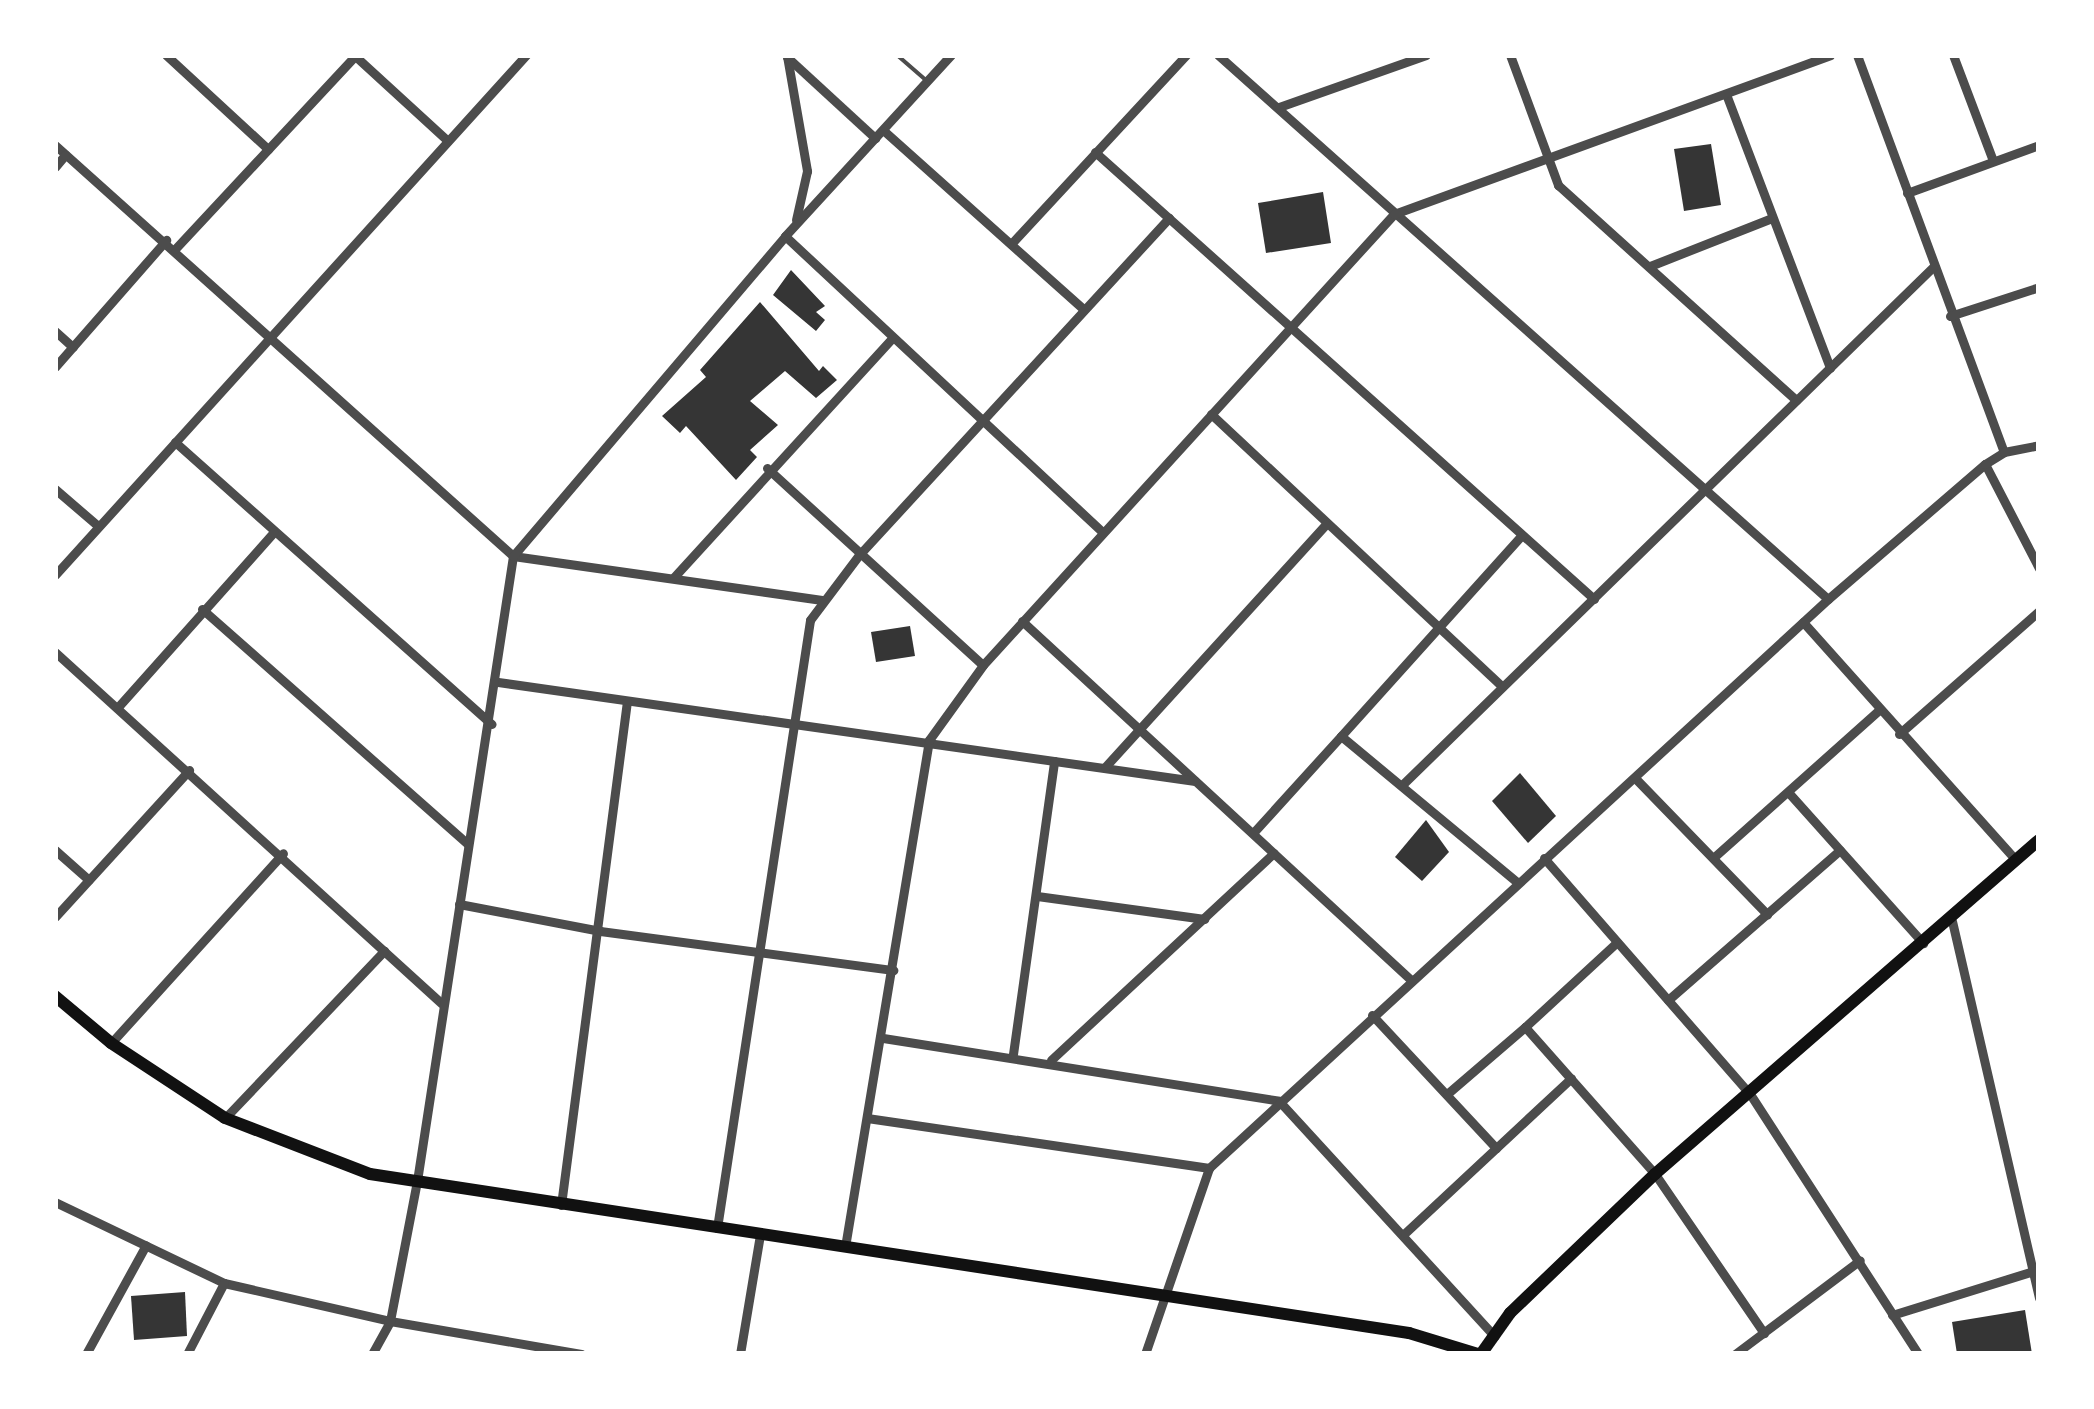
<!DOCTYPE html>
<html>
<head>
<meta charset="utf-8">
<style>
  body { margin:0 }
  #map { position:relative; width:2094px; height:1409px; overflow:hidden; background:#fff; font-family:Karla,sans-serif }
  div>[style] { position:absolute }
  .building>* { inset:0; background:#353535 }
  .service>* { height:4px; margin:-2px; padding:0 2px; transform-origin:2px; border-radius:2px; background:#4c4c4c }
  .minor>* { height:9px; margin:-4.5px; padding:0 4.5px; transform-origin:4.5px; border-radius:4.5px; background:#4c4c4c }
  .secondary>* { height:12px; margin:-6px; padding:0 6px; transform-origin:6px; border-radius:6px; background:#111 }
  span { translate:-50% -50%; white-space:nowrap; text-align:center; line-height:1.15; -webkit-text-stroke:10px #fff; paint-order:stroke }
  .frame { position:absolute; inset:0; border:58px solid #fff; pointer-events:none }
</style>
</head>
<body>
<div id="map">
  <div class="building">
    <i style="clip-path:polygon(1711px 144px,1721px 205px,1684px 211px,1674px 149px)"></i>
    <i style="clip-path:polygon(1323px 192px,1331px 243px,1266px 253px,1258px 203px)"></i>
    <i style="clip-path:polygon(791px 270px,825px 306px,816px 312px,825px 320px,816px 331px,773px 295px)"></i>
    <i style="clip-path:polygon(760px 302px,819px 371px,823px 366px,837px 380px,816px 398px,785px 371px,750px 401px,778px 425px,750px 450px,757px 457px,736px 480px,686px 426px,680px 433px,662px 416px,706px 377px,700px 370px)"></i>
    <i style="clip-path:polygon(910px 626px,915px 656px,876px 662px,871px 632px)"></i>
    <i style="clip-path:polygon(1520px 773px,1556px 816px,1528px 843px,1492px 801px)"></i>
    <i style="clip-path:polygon(1426px 820px,1449px 852px,1422px 881px,1395px 857px)"></i>
    <i style="clip-path:polygon(185px 1292px,187px 1336px,134px 1340px,131px 1296px)"></i>
    <i style="clip-path:polygon(2025px 1310px,2032px 1354px,1957px 1354px,1952px 1322px)"></i>
  </div>
  <div class="service">
    <i style="left:897px;top:55px;width:40px;rotate:41deg"></i>
  </div>
  <div class="minor">
    <i style="left:166px;top:55px;width:139px;rotate:42.7deg"></i>
    <i style="left:354px;top:55px;width:127px;rotate:42.5deg"></i>
    <i style="left:1218px;top:55px;width:817px;rotate:41.73deg"></i>
    <i style="left:1510px;top:55px;width:139px;rotate:69.7deg"></i>
    <i style="left:1558px;top:185px;width:321px;rotate:42.1deg"></i>
    <i style="left:1857px;top:55px;width:423px;rotate:69.7deg"></i>
    <i style="left:1953px;top:55px;width:113px;rotate:69.3deg"></i>
    <i style="left:787px;top:56px;width:117px;rotate:80.1deg"></i>
    <i style="left:807px;top:171px;width:50px;rotate:102.7deg"></i>
    <i style="left:787px;top:57px;width:120px;rotate:42.6deg"></i>
    <i style="left:1726px;top:94px;width:293px;rotate:69.2deg"></i>
    <i style="left:1279px;top:107px;width:156px;rotate:-19.5deg"></i>
    <i style="left:883px;top:130px;width:267px;rotate:41.8deg"></i>
    <i style="left:55px;top:145px;width:615px;rotate:41.9deg"></i>
    <i style="left:513px;top:556px;width:312px;rotate:8.1deg"></i>
    <i style="left:1095px;top:152px;width:670px;rotate:41.85deg"></i>
    <i style="left:55px;top:167px;width:16px;rotate:-50deg"></i>
    <i style="left:1907px;top:193px;width:140px;rotate:-20deg"></i>
    <i style="left:785px;top:236px;width:434px;rotate:43deg"></i>
    <i style="left:1011px;top:244px;width:258px;rotate:-47.2deg"></i>
    <i style="left:175px;top:249px;width:264px;rotate:-47deg"></i>
    <i style="left:1650px;top:266px;width:131px;rotate:-21.5deg"></i>
    <i style="left:1950px;top:316px;width:94px;rotate:-18deg"></i>
    <i style="left:55px;top:331px;width:24px;rotate:42deg"></i>
    <i style="left:55px;top:367px;width:169px;rotate:-48.8deg"></i>
    <i style="left:1211px;top:414px;width:398px;rotate:43.1deg"></i>
    <i style="left:175px;top:442px;width:424px;rotate:41.7deg"></i>
    <i style="left:1985px;top:464px;width:117px;rotate:62.6deg"></i>
    <i style="left:767px;top:468px;width:292px;rotate:42.4deg"></i>
    <i style="left:55px;top:489px;width:57px;rotate:40.7deg"></i>
    <i style="left:55px;top:575px;width:702px;rotate:-47.83deg"></i>
    <i style="left:674px;top:577px;width:322px;rotate:-47.6deg"></i>
    <i style="left:202px;top:609px;width:355px;rotate:41.5deg"></i>
    <i style="left:1022px;top:621px;width:529px;rotate:42.7deg"></i>
    <i style="left:1803px;top:622px;width:319px;rotate:48.2deg"></i>
    <i style="left:55px;top:652px;width:522px;rotate:42.28deg"></i>
    <i style="left:498px;top:682px;width:704px;rotate:8.08deg"></i>
    <i style="left:118px;top:707px;width:234px;rotate:-48.3deg"></i>
    <i style="left:1899px;top:734px;width:186px;rotate:-41.3deg"></i>
    <i style="left:1341px;top:736px;width:270px;rotate:-48deg"></i>
    <i style="left:1105px;top:767px;width:328px;rotate:-47.7deg"></i>
    <i style="left:1635px;top:778px;width:190px;rotate:45.9deg"></i>
    <i style="left:1403px;top:784px;width:742px;rotate:-44.29deg"></i>
    <i style="left:1788px;top:792px;width:203px;rotate:48.2deg"></i>
    <i style="left:1253px;top:833px;width:131px;rotate:-47.8deg"></i>
    <i style="left:1341px;top:736px;width:229px;rotate:39.7deg"></i>
    <i style="left:55px;top:850px;width:45px;rotate:41.4deg"></i>
    <i style="left:1544px;top:858px;width:313px;rotate:48.9deg"></i>
    <i style="left:1750px;top:1094px;width:310px;rotate:57.1deg"></i>
    <i style="left:1713px;top:858px;width:221px;rotate:-41.7deg"></i>
    <i style="left:1037px;top:896px;width:169px;rotate:7.8deg"></i>
    <i style="left:459px;top:904px;width:144px;rotate:10.8deg"></i>
    <i style="left:600px;top:931px;width:296px;rotate:7.6deg"></i>
    <i style="left:55px;top:917px;width:199px;rotate:-47.6deg"></i>
    <i style="left:1952px;top:921px;width:387px;rotate:77deg"></i>
    <i style="left:1668px;top:1000px;width:228px;rotate:-41.1deg"></i>
    <i style="left:1372px;top:1015px;width:182px;rotate:47deg"></i>
    <i style="left:1525px;top:1027px;width:125px;rotate:-42.7deg"></i>
    <i style="left:883px;top:1038px;width:401px;rotate:9deg"></i>
    <i style="left:1279px;top:1101px;width:319px;rotate:47.5deg"></i>
    <i style="left:111px;top:1043px;width:256px;rotate:-47.8deg"></i>
    <i style="left:1013px;top:1054px;width:296px;rotate:-82deg"></i>
    <i style="left:1051px;top:1060px;width:304px;rotate:-42.9deg"></i>
    <i style="left:1447px;top:1094px;width:103px;rotate:-40.7deg"></i>
    <i style="left:1525px;top:1027px;width:196px;rotate:48.5deg"></i>
    <i style="left:1655px;top:1174px;width:193px;rotate:55.6deg"></i>
    <i style="left:225px;top:1118px;width:231px;rotate:-46.4deg"></i>
    <i style="left:867px;top:1118px;width:346px;rotate:8.3deg"></i>
    <i style="left:55px;top:1202px;width:187px;rotate:25.6deg"></i>
    <i style="left:224px;top:1283px;width:170px;rotate:12.9deg"></i>
    <i style="left:390px;top:1321px;width:194px;rotate:9.8deg"></i>
    <i style="left:561px;top:1205px;width:508px;rotate:-82.54deg"></i>
    <i style="left:717px;top:1228px;width:615px;rotate:-81.3deg"></i>
    <i style="left:810px;top:620px;width:81px;rotate:-53deg"></i>
    <i style="left:859px;top:555px;width:458px;rotate:-47.4deg"></i>
    <i style="left:1405px;top:1233px;width:227px;rotate:-43deg"></i>
    <i style="left:845px;top:1247px;width:514px;rotate:-80.59deg"></i>
    <i style="left:929px;top:740px;width:92px;rotate:-54.2deg"></i>
    <i style="left:983px;top:665px;width:610px;rotate:-47.66deg"></i>
    <i style="left:1394px;top:214px;width:464px;rotate:-20deg"></i>
    <i style="left:1892px;top:1315px;width:148px;rotate:-17.3deg"></i>
    <i style="left:86px;top:1354px;width:124px;rotate:-61.2deg"></i>
    <i style="left:187px;top:1354px;width:80px;rotate:-62.5deg"></i>
    <i style="left:372px;top:1354px;width:38px;rotate:-61deg"></i>
    <i style="left:390px;top:1321px;width:143px;rotate:-79.1deg"></i>
    <i style="left:417px;top:1181px;width:632px;rotate:-81.27deg"></i>
    <i style="left:513px;top:556px;width:420px;rotate:-49.6deg"></i>
    <i style="left:785px;top:236px;width:246px;rotate:-47.5deg"></i>
    <i style="left:740px;top:1354px;width:122px;rotate:-80.5deg"></i>
    <i style="left:1145px;top:1354px;width:197px;rotate:-71deg"></i>
    <i style="left:1209px;top:1168px;width:841px;rotate:-42.59deg"></i>
    <i style="left:1828px;top:599px;width:207px;rotate:-40.7deg"></i>
    <i style="left:1985px;top:464px;width:22px;rotate:-32deg"></i>
    <i style="left:2004px;top:452px;width:36px;rotate:-11deg"></i>
    <i style="left:1735px;top:1354px;width:156px;rotate:-36.9deg"></i>
  </div>
  <div class="secondary">
    <i style="left:55px;top:996px;width:73px;rotate:40deg"></i>
    <i style="left:111px;top:1043px;width:136px;rotate:33.3deg"></i>
    <i style="left:225px;top:1118px;width:155px;rotate:21.1deg"></i>
    <i style="left:370px;top:1174px;width:1051px;rotate:8.7deg"></i>
    <i style="left:1409px;top:1333px;width:72px;rotate:16.9deg"></i>
    <i style="left:1481px;top:1354px;width:50px;rotate:-54.7deg"></i>
    <i style="left:1510px;top:1313px;width:201px;rotate:-43.8deg"></i>
    <i style="left:1655px;top:1174px;width:509px;rotate:-41.02deg"></i>
  </div>
  <div class="frame"></div>
</div>
</body>
</html>
